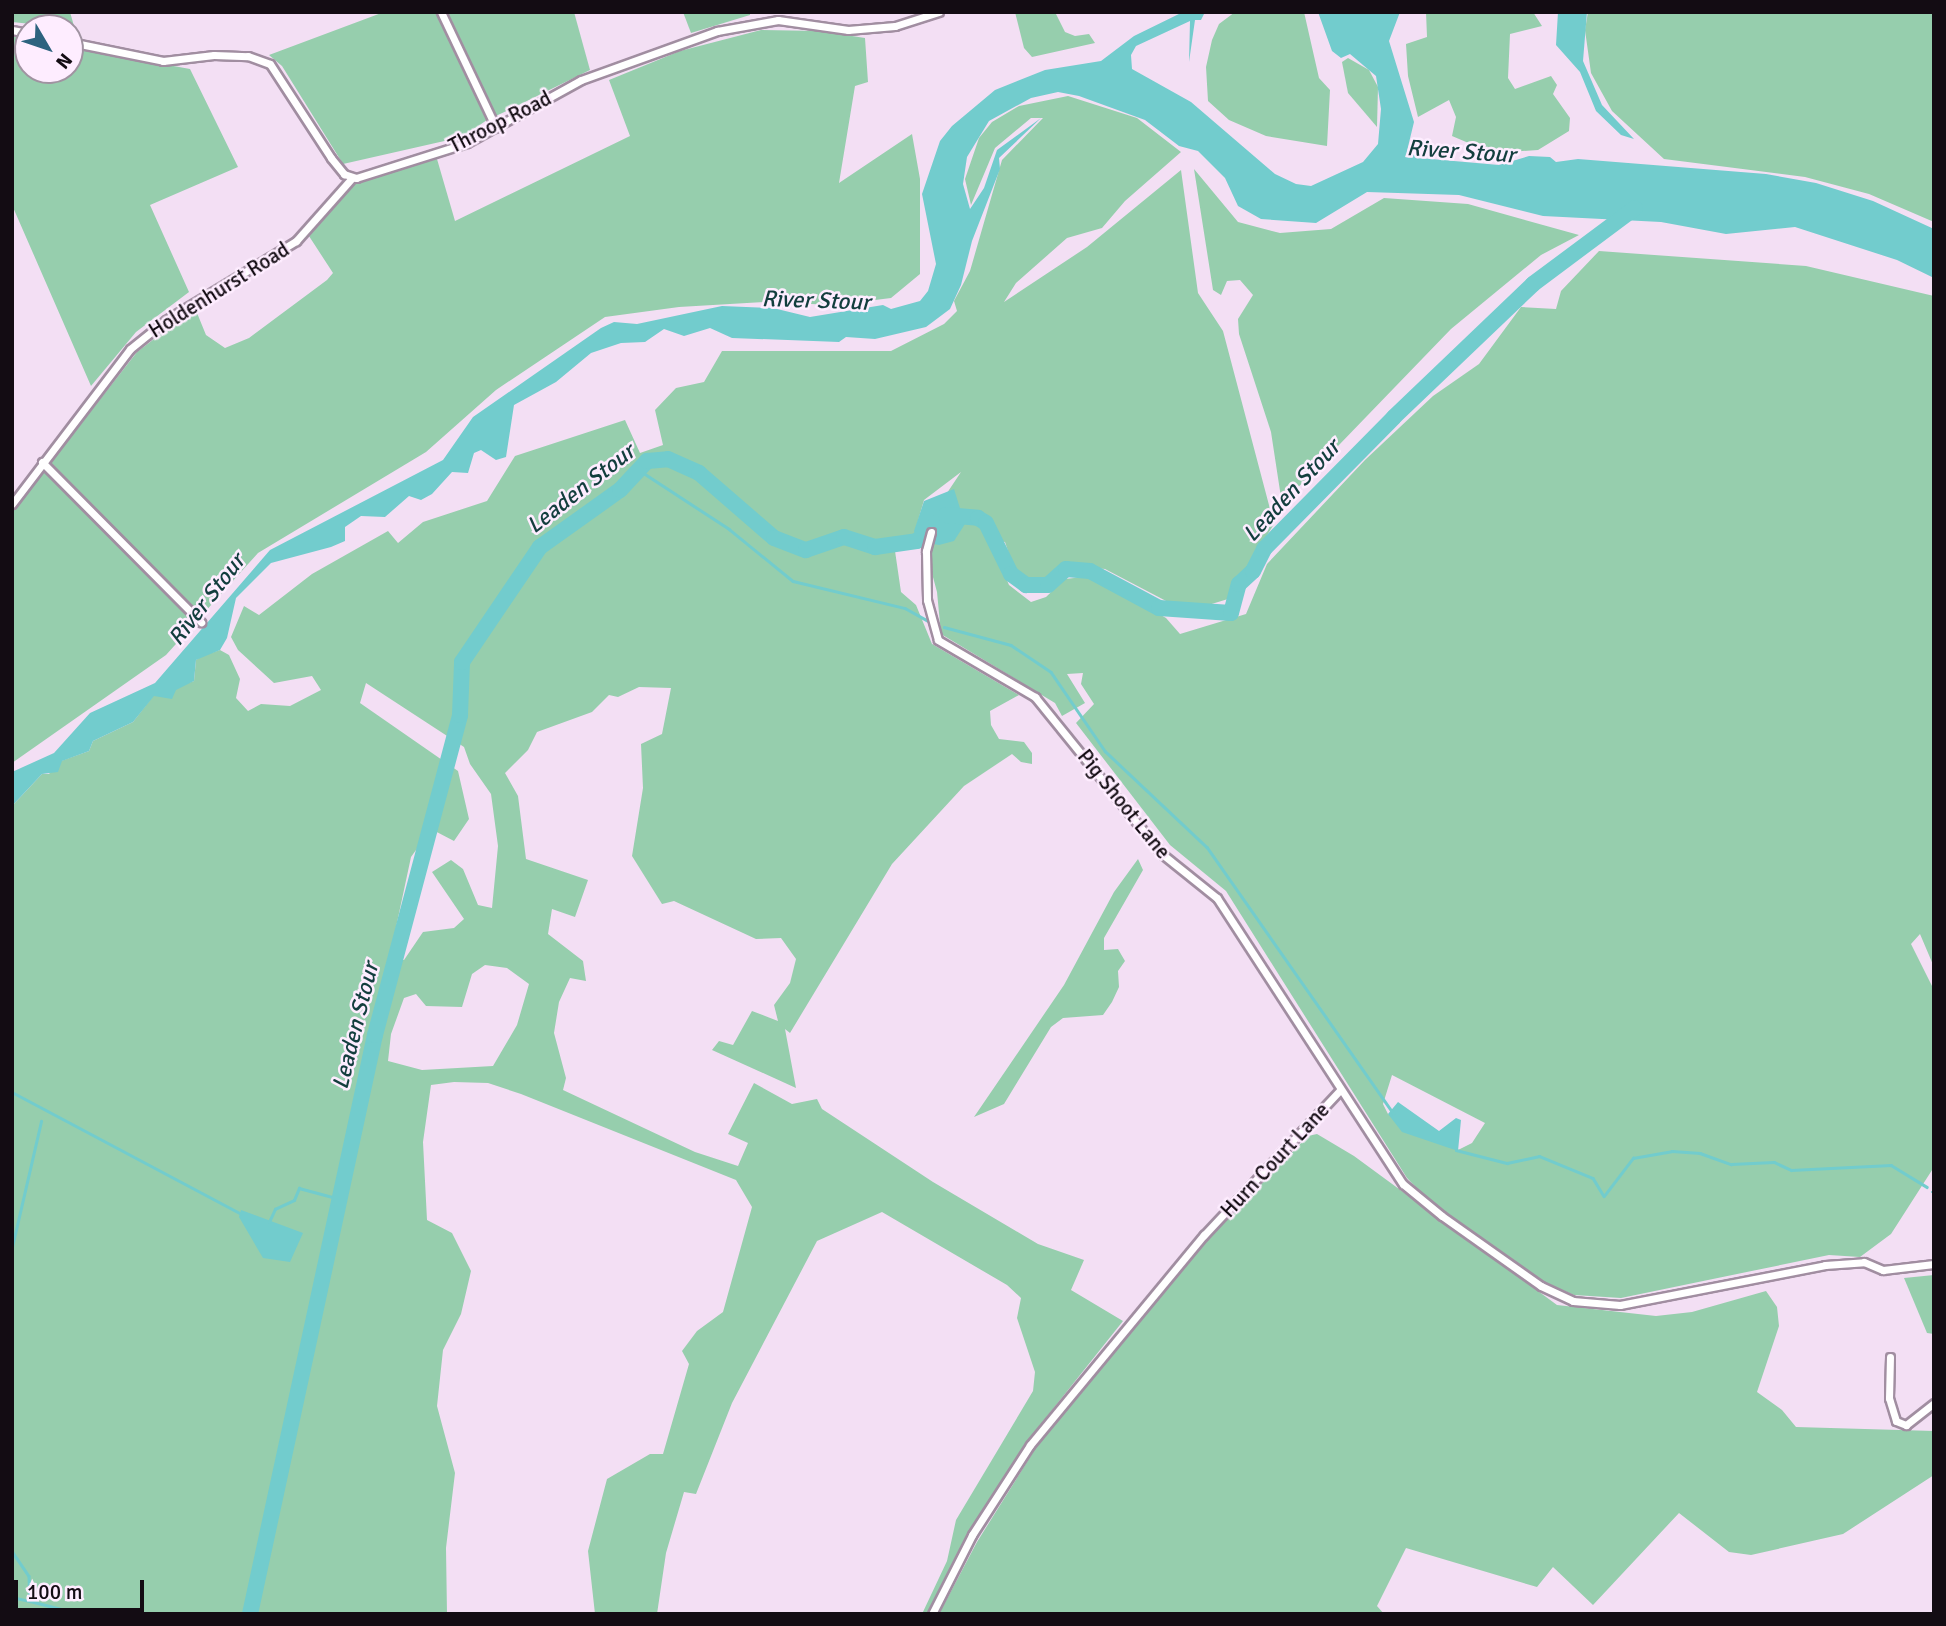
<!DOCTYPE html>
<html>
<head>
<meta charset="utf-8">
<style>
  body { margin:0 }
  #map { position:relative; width:1946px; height:1626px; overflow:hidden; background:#f3dff4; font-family:Signika,sans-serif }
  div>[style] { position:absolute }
  .green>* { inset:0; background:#96cead }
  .water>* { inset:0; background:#72cccd }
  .stream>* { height:2.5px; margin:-1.25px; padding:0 1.25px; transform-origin:1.25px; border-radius:1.25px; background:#72cccd }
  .river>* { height:16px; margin:-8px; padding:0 8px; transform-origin:8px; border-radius:8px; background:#72cccd }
  .roads { filter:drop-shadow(2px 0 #a18ea1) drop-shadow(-2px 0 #a18ea1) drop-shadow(0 2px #a18ea1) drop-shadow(0 -2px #a18ea1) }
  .street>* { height:7px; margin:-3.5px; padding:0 3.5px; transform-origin:3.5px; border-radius:3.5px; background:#fff }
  span { translate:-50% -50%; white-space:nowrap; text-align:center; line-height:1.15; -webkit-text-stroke:5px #feedff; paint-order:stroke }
  .street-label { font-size:21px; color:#130c13 }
  .water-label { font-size:23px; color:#133e3e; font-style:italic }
  .frame { position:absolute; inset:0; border:14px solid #130c13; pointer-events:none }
  .north { position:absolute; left:14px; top:14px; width:70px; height:70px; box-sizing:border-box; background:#feedff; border:2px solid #a093a1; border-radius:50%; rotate:129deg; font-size:19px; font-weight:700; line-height:28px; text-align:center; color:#130c13 }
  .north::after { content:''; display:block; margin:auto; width:24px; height:32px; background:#2d637f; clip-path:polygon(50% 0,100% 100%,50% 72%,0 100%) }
  .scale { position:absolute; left:14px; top:1580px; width:130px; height:32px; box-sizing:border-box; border:4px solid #130c13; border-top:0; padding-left:9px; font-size:21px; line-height:24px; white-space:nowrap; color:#130c13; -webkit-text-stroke:5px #feedff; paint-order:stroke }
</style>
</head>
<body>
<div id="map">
  <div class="green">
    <i style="clip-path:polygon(12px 12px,70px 12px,76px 33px,70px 28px,12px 22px)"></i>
    <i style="clip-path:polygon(384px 12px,436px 12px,487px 120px,462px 137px,343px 164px,282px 66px,269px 55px)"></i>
    <i style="clip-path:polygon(447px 12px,574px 12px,590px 70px,496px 116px)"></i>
    <i style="clip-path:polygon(683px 12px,750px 12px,750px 15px,691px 33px)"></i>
    <i style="clip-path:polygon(1015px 12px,1055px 12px,1065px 32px,1075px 36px,1089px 34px,1095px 43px,1032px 57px,1024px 48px)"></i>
    <i style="clip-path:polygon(1235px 12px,1304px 12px,1319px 78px,1330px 90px,1327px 146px,1266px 136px,1229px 120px,1208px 101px,1206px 67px,1212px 40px,1219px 24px)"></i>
    <i style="clip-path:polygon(1426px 12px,1533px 12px,1542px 26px,1510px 34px,1508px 78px,1515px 89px,1551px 76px,1557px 85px,1553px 94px,1570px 118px,1569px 131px,1538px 150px,1492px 153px,1452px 136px,1456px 117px,1449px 100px,1418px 117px,1408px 76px,1406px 44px,1427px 37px)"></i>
    <i style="clip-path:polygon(1588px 12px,1934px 12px,1934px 222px,1869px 194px,1805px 177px,1664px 159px,1612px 111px,1591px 73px,1585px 30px)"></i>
    <i style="clip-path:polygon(761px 30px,820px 31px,865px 38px,868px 82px,855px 86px,839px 183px,912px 134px,920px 179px,920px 274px,891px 298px,835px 305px,765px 302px,679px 307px,605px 317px,496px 390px,426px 452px,258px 553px,166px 655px,12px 763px,12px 512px,137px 352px,195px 308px,206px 335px,225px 348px,249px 338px,327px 280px,333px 273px,307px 233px,355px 183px,437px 159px,455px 221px,630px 136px,609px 80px,680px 51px)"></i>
    <i style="clip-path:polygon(12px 36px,28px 39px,28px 70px,70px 70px,70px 47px,190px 69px,238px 167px,150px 205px,189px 292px,136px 332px,91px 386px,12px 205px)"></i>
    <i style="clip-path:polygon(1348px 58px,1369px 70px,1378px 87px,1377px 127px,1348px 93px,1342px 62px)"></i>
    <i style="clip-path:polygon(evenodd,1068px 96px,1137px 118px,1181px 152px,1125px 201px,1102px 228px,1067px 238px,1016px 283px,1004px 302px,1087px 247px,1181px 170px,1198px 293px,1223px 331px,1274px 524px,1228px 599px,1205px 606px,1168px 602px,1105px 569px,1063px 565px,1047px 578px,1028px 581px,1014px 569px,1005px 542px,989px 539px,1009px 585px,1031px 602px,1046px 597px,1065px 579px,1092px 576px,1166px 618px,1180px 634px,1246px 614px,1267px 564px,1365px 460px,1433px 396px,1479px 364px,1521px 307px,1556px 309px,1561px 291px,1599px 251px,1806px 266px,1934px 296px,1934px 967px,1920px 934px,1911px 944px,1934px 990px,1934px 1167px,1891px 1234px,1860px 1257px,1829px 1255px,1621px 1298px,1574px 1295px,1544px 1282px,1429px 1201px,1407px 1178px,1226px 891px,1170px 845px,1076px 723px,1094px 704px,1081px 684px,1083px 673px,1067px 674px,1085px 703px,1062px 716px,1055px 703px,941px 634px,937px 592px,926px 551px,947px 493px,961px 472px,924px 500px,915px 531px,917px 541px,895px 551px,901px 592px,916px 605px,932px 644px,1019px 695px,990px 711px,991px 725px,999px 739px,1024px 742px,1032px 753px,1032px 764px,1021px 762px,1012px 754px,964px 786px,892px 864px,790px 1033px,785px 1029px,796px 1088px,712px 1050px,719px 1041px,733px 1045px,752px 1011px,778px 1021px,774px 1005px,790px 983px,796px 959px,781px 938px,756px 939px,674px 901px,662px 904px,632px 856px,643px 788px,641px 744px,662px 734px,671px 688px,639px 687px,618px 697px,609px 695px,592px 712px,537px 732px,528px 750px,505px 773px,518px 796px,526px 859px,588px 880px,575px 917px,552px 909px,548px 934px,583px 961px,586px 981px,570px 978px,559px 1002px,554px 1033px,566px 1078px,563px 1090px,695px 1152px,738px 1166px,748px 1143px,728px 1134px,754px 1083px,792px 1104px,817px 1099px,822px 1109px,933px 1182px,1038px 1244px,1084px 1260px,1071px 1290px,1123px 1321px,1033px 1434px,969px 1532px,928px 1614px,922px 1614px,947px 1561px,956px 1520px,1033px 1391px,1035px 1372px,1017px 1318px,1021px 1298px,1007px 1285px,882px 1212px,817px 1241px,732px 1403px,696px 1494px,684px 1492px,666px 1553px,657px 1614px,595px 1614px,588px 1551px,607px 1479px,650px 1454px,663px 1454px,689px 1364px,682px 1351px,697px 1331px,723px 1312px,752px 1207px,736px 1180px,521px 1094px,488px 1083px,454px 1082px,431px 1085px,423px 1142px,427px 1220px,452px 1233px,471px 1271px,461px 1314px,443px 1350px,437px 1406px,455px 1473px,446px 1548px,447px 1614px,12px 1614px,12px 806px,42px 774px,49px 774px,61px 761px,89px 751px,93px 741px,133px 722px,154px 695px,194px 681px,196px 660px,202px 656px,220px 650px,229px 655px,240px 679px,236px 698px,248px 711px,261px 704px,290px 706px,321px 690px,312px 676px,274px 683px,238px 650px,231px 637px,244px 606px,259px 615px,312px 574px,388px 531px,398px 543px,423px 522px,487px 501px,515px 456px,625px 420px,640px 453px,663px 445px,655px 410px,676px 388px,704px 382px,722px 351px,891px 351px,944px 324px,957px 311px,954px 301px,970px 271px,1002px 160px,1043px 118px,1031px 118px,995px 148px,971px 205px,965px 179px,979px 138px,992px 122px,1019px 106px,1068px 96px,366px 683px,464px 747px,470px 764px,491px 794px,498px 846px,492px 908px,478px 905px,463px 869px,451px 860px,432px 872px,464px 919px,454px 928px,423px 932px,404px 960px,389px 960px,411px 857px,431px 829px,454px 841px,469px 819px,458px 771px,360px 703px,366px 683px,1068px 96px,485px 965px,507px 968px,529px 984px,517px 1025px,493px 1066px,422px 1070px,388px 1061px,391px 1034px,404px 998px,416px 994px,426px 1006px,462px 1007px,472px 974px,485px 965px,1068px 96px,1392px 1075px,1485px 1123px,1472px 1143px,1458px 1150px,1447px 1146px,1388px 1114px,1383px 1104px,1392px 1075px)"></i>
    <i style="clip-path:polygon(1194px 169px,1238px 222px,1280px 233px,1331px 229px,1384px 198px,1468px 204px,1579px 235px,1541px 255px,1451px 329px,1282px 504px,1271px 432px,1239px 334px,1238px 319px,1253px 295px,1240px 280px,1227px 281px,1221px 295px,1213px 290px)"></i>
    <i style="clip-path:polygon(1138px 859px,1143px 870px,1104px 938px,1104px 950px,1118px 949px,1125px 961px,1118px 971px,1119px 987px,1112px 1002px,1103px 1015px,1063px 1018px,1051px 1027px,1004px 1104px,974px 1117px,1064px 985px,1114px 892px)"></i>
    <i style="clip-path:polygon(1317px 1134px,1354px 1156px,1557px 1305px,1656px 1316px,1692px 1312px,1766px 1291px,1777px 1307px,1779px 1326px,1757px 1392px,1782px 1410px,1796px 1427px,1934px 1431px,1934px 1475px,1843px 1534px,1751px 1555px,1729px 1552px,1679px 1513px,1593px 1605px,1553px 1567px,1537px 1587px,1406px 1548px,1377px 1606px,1384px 1614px,939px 1614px,977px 1542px,1052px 1422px,1206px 1241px,1308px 1136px)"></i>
    <i style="clip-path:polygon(1934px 1275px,1934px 1334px,1927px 1333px,1904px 1278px)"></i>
  </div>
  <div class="water">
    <i style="clip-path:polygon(1183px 12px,1205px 12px,1201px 20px,1195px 20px,1189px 62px,1190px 21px,1136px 46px,1131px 55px,1132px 69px,1191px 102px,1275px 174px,1296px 184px,1311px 186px,1363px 162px,1378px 144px,1381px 109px,1376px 76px,1350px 54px,1341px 58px,1332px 51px,1318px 12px,1400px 12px,1389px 41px,1414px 122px,1407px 151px,1420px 158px,1499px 165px,1529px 156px,1550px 157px,1556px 162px,1578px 159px,1766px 174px,1816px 183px,1873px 201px,1934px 229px,1934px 278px,1897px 260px,1795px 227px,1726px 234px,1661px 222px,1543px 216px,1459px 195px,1367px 192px,1316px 223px,1261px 219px,1238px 206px,1225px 178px,1198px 151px,1179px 146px,1145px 120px,1079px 96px,1058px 92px,1031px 98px,989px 121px,967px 157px,963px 184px,970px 209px,984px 188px,997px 150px,1041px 118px,999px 158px,1000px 169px,972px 241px,961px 285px,950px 309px,926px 327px,875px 339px,846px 337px,839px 342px,732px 338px,710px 328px,684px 336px,664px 329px,645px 342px,621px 343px,591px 353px,556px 382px,514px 405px,506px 457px,496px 460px,481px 450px,474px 453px,468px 473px,452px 472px,432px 494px,421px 500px,409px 496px,385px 517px,361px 516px,345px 527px,345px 541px,331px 547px,271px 563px,236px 598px,227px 638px,220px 650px,196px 660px,194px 681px,176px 690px,172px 699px,154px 696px,133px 722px,93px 741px,89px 751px,62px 761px,58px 772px,42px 774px,12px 806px,12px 772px,54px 753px,90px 713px,155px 683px,270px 550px,443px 460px,473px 417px,601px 328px,614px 322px,637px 324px,722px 306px,773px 308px,810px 317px,883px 305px,891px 309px,920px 301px,928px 291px,936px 264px,922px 194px,940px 141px,952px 126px,995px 90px,1045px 70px,1101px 61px,1134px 36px)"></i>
    <i style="clip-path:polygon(1558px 12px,1587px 12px,1583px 61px,1602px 105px,1634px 139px,1621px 135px,1596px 111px,1580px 72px,1556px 45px)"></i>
    <i style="clip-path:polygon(954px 489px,965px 524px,954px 541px,939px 545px,917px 541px,914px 531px,924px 501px)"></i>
    <i style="clip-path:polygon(1398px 1102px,1439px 1131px,1456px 1118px,1461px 1120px,1458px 1151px,1402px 1132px,1388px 1114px)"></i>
    <i style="clip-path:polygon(241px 1210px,303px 1233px,290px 1262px,263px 1258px,239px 1217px)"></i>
  </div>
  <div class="stream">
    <i style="left:639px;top:470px;width:108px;rotate:33.2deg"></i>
    <i style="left:729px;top:529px;width:82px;rotate:39.1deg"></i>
    <i style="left:793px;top:581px;width:115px;rotate:13.6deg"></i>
    <i style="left:905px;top:608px;width:26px;rotate:29deg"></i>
    <i style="left:944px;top:627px;width:69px;rotate:15deg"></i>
    <i style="left:1011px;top:645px;width:48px;rotate:34deg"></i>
    <i style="left:1051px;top:672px;width:96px;rotate:55.6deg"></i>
    <i style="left:1105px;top:751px;width:140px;rotate:43.3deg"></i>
    <i style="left:1207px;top:847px;width:325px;rotate:55deg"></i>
    <i style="left:12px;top:1092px;width:259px;rotate:28deg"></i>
    <i style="left:1456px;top:1150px;width:53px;rotate:14.3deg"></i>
    <i style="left:1507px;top:1163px;width:33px;rotate:-12deg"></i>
    <i style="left:1539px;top:1156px;width:58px;rotate:22.2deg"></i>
    <i style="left:1593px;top:1178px;width:21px;rotate:59deg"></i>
    <i style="left:1604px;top:1196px;width:48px;rotate:-52.7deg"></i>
    <i style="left:1633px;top:1158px;width:40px;rotate:-10deg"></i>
    <i style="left:1672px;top:1151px;width:28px;rotate:4deg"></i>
    <i style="left:1700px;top:1153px;width:33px;rotate:20deg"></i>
    <i style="left:1731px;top:1164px;width:43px;rotate:-2.7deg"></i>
    <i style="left:1774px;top:1162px;width:19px;rotate:25deg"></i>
    <i style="left:1791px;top:1170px;width:100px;rotate:-2.9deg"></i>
    <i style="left:1891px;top:1165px;width:42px;rotate:31.4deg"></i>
    <i style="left:1932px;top:1192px;width:2px"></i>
    <i style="left:269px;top:1222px;width:14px;rotate:-65deg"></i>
    <i style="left:275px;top:1209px;width:21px;rotate:-25deg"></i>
    <i style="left:294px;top:1200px;width:13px;rotate:-67deg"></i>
    <i style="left:299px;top:1188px;width:42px;rotate:15deg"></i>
    <i style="left:12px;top:1247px;width:129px;rotate:-77deg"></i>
    <i style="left:12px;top:1551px;width:30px;rotate:56deg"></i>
    <i style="left:29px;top:1576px;width:25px;rotate:88deg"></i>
    <i style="left:30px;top:1601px;width:53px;rotate:14.3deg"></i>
    <i style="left:12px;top:1597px;width:18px;rotate:13deg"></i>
  </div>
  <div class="river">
    <i style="left:250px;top:1614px;width:592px;rotate:-77.82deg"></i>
    <i style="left:375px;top:1035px;width:331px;rotate:-75.1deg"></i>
    <i style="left:460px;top:715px;width:53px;rotate:-87.8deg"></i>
    <i style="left:462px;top:662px;width:139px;rotate:-55.9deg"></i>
    <i style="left:540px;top:547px;width:98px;rotate:-35.5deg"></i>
    <i style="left:620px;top:490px;width:40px;rotate:-47deg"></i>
    <i style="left:647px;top:461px;width:21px;rotate:-5deg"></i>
    <i style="left:668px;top:459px;width:34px;rotate:24deg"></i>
    <i style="left:699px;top:473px;width:99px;rotate:40.9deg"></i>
    <i style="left:774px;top:538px;width:34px;rotate:21deg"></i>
    <i style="left:806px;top:550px;width:40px;rotate:-18.9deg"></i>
    <i style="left:844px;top:537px;width:33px;rotate:18deg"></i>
    <i style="left:875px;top:547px;width:42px;rotate:-8.1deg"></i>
    <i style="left:917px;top:541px;width:39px;rotate:-42deg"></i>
    <i style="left:946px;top:515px;width:32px;rotate:5deg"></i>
    <i style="left:978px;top:518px;width:9px;rotate:32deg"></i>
    <i style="left:986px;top:523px;width:57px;rotate:63.9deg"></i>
    <i style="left:1011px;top:574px;width:19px;rotate:36deg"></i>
    <i style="left:1026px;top:585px;width:22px"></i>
    <i style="left:1048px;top:585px;width:24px;rotate:-42deg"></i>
    <i style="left:1066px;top:569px;width:24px;rotate:5deg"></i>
    <i style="left:1090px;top:571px;width:78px;rotate:28.2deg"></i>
    <i style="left:1159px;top:608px;width:72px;rotate:4deg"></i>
    <i style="left:1231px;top:613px;width:30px;rotate:-75deg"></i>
    <i style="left:1239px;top:584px;width:19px;rotate:-43deg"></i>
    <i style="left:1253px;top:571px;width:25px;rotate:-63deg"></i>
    <i style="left:1264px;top:549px;width:185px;rotate:-45.4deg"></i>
    <i style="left:1394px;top:417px;width:192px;rotate:-43.7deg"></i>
    <i style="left:1533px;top:284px;width:127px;rotate:-36.7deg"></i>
  </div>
  <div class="roads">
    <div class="street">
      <i style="left:441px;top:12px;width:128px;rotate:64.6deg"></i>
      <i style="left:12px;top:30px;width:16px;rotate:11deg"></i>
      <i style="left:70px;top:42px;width:95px;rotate:11.5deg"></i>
      <i style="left:163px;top:61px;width:51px;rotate:-6.7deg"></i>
      <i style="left:214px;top:55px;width:34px;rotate:2deg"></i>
      <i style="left:248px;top:56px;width:23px;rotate:20deg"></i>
      <i style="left:270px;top:64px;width:112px;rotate:57deg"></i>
      <i style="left:331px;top:158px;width:21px;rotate:51deg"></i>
      <i style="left:344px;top:174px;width:13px;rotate:18deg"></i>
      <i style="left:356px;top:178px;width:116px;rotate:-17.5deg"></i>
      <i style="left:467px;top:143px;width:130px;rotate:-28.9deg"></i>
      <i style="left:581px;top:80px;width:145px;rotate:-19.8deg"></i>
      <i style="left:717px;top:31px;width:62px;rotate:-10.2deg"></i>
      <i style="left:778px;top:20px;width:71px;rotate:8.1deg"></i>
      <i style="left:848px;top:30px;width:47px;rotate:-4.9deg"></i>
      <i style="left:895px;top:26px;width:46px;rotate:-17.7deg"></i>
      <i style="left:42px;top:462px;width:226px;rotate:45.2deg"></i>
      <i style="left:12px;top:504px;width:195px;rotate:-52.7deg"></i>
      <i style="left:130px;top:349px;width:46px;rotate:-38.9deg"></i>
      <i style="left:166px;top:320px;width:152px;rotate:-31.3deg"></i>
      <i style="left:296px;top:241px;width:84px;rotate:-48.4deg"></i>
      <i style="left:931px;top:532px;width:20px;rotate:105deg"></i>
      <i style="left:926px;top:551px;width:49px;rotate:88.8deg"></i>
      <i style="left:927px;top:600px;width:41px;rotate:74.6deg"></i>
      <i style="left:938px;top:640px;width:113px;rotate:30.4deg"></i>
      <i style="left:1035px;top:697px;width:202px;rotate:51deg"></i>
      <i style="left:1162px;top:854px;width:70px;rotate:38.7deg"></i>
      <i style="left:1217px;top:898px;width:341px;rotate:57deg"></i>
      <i style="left:1403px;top:1184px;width:50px;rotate:39.4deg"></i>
      <i style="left:1442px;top:1216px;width:121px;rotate:35.3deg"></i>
      <i style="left:1541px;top:1286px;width:35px;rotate:25deg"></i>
      <i style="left:1573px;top:1301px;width:47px;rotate:4.9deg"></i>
      <i style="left:1620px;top:1305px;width:209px;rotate:-11deg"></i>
      <i style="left:1825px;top:1265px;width:39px;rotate:-4deg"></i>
      <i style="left:1864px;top:1262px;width:21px;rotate:23deg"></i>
      <i style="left:1883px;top:1270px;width:51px;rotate:-6.7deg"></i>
      <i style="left:1890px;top:1357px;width:41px;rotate:91.4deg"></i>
      <i style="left:1889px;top:1398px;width:24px;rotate:73deg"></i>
      <i style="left:1896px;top:1421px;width:11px;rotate:22deg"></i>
      <i style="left:1906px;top:1425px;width:36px;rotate:-38deg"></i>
      <i style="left:932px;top:1614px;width:89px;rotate:-63.1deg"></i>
      <i style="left:972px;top:1535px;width:107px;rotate:-57.2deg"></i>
      <i style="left:1030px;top:1445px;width:273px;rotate:-50.4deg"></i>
      <i style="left:1204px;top:1235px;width:199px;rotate:-46.8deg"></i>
    </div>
  </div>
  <div class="street-label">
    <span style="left:500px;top:122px;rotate:-27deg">Throop Road</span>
    <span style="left:219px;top:290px;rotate:-32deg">Holdenhurst Road</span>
    <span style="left:1124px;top:804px;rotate:51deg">Pig Shoot Lane</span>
    <span style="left:1275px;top:1160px;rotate:-47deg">Hurn Court Lane</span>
  </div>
  <div class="water-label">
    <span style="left:1461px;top:152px;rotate:4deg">River Stour</span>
    <span style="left:816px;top:301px;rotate:2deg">River Stour</span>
    <span style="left:581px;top:489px;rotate:-38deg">Leaden Stour</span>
    <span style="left:1292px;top:491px;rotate:-47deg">Leaden Stour</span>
    <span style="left:207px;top:600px;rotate:-52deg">River Stour</span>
    <span style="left:356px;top:1026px;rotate:-76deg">Leaden Stour</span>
  </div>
  <div class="frame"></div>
  <div class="north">N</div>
  <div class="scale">100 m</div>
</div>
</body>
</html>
